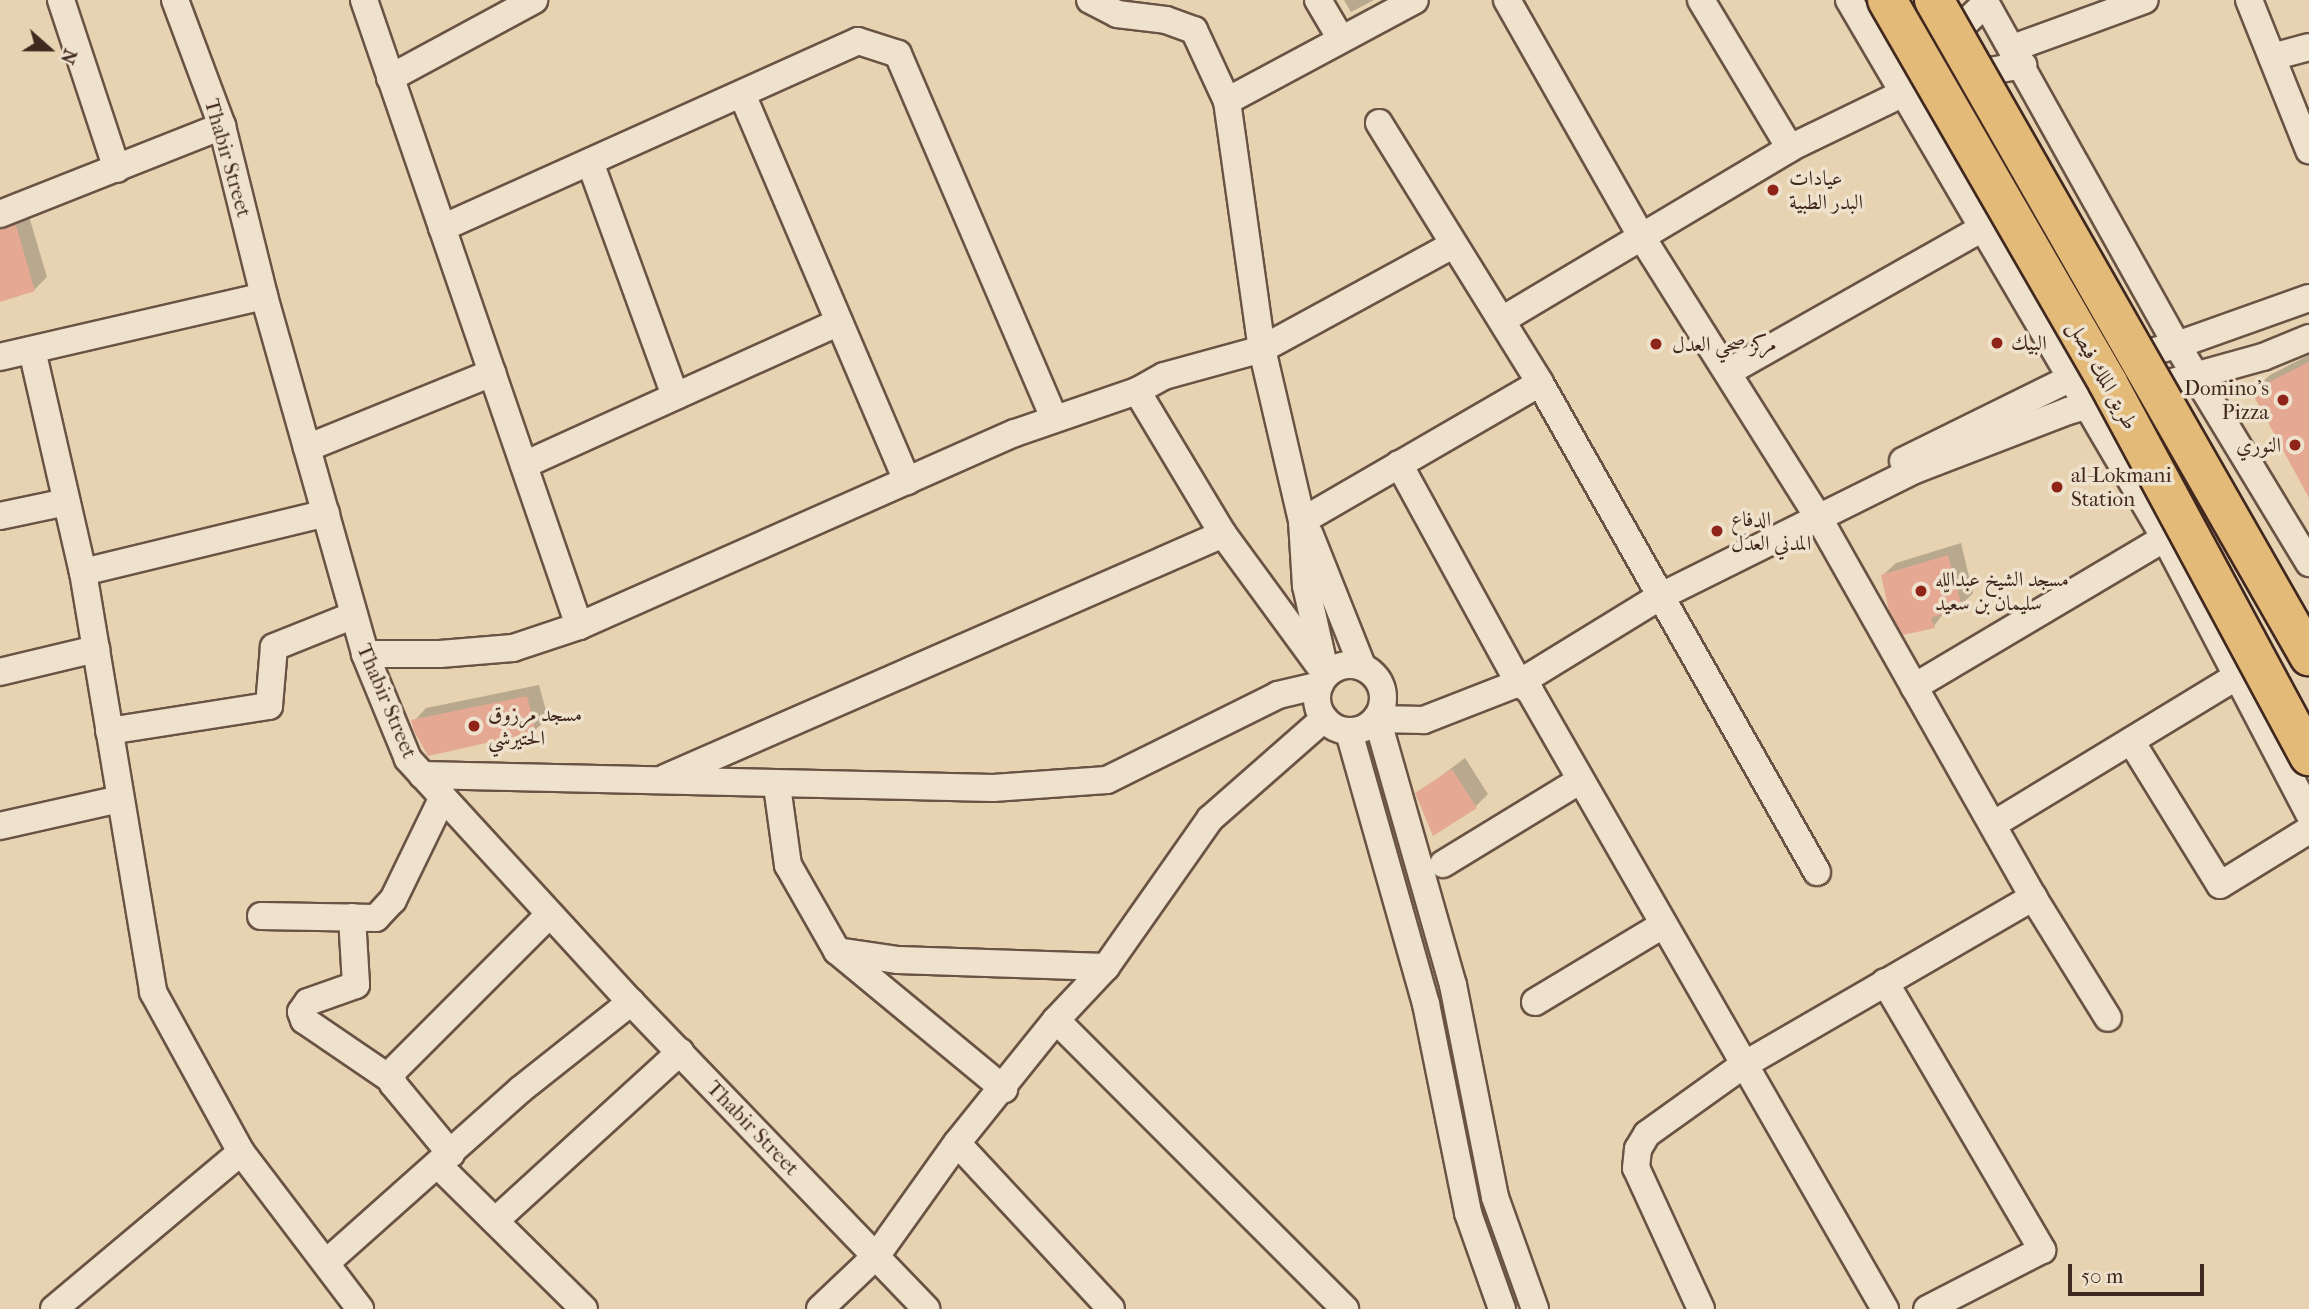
<!DOCTYPE html>
<html>
<head>
<meta charset="utf-8">
<style>
  body { margin:0 }
  #map { position:relative; width:2309px; height:1309px; overflow:hidden; background:#e7d3b2; font-family:"IM FELL French Canon",Amiri,serif }
  div>[style] { position:absolute }
  .shadow>* { inset:0; background:#0003 }
  .building>* { inset:0; background:#e4a893 }
  .roads { filter:drop-shadow(2px 0 #6a5344) drop-shadow(-2px 0 #6a5344) drop-shadow(0 2px #6a5344) drop-shadow(0 -2px #6a5344) }
  .minor>* { height:26px; margin:-13px; padding:0 13px; transform-origin:13px; border-radius:13px; background:#efe2cd }
  .minor>.ring { margin:-13px; padding:0; box-sizing:content-box; background:none; border:26px solid #efe2cd; border-radius:50% }
  .bridges { filter:drop-shadow(2px 0 #41281f) drop-shadow(-2px 0 #41281f) drop-shadow(0 2px #41281f) drop-shadow(0 -2px #41281f) }
  .highway-bridge>* { height:38px; margin:-19px; padding:0 19px; transform-origin:19px; border-radius:19px; background:#e4ba79 }
  .dots>* { width:19px; height:19px; translate:-50% -50%; box-sizing:border-box; border:4px solid #efe2cd; border-radius:50% }
  span { translate:-50% -50%; white-space:nowrap; text-align:center; line-height:1.15; -webkit-text-stroke:7px #efe2cd; paint-order:stroke }
  .street-label { font-size:21px; color:#41281f }
  .poi-label { font-size:21px; color:#41281f }
  .left { translate:0 -50%; text-align:left }
  .right { translate:-100% -50%; text-align:right }
  .north { position:absolute; left:14px; top:14px; width:70px; height:70px; -webkit-text-stroke:5px #efe2cd; paint-order:stroke; rotate:111deg; font-size:19px; font-weight:700; line-height:28px; text-align:center; color:#41281f }
  .north::after { content:''; display:block; margin:auto; width:24px; height:32px; background:#41281f; clip-path:polygon(50% 0,100% 100%,50% 72%,0 100%) }
  .scale { position:absolute; left:2068px; top:1264px; width:136px; height:32px; box-sizing:border-box; border:4px solid #41281f; border-top:0; padding-left:9px; font-size:21px; line-height:24px; white-space:nowrap; color:#41281f; -webkit-text-stroke:5px #efe2cd; paint-order:stroke }
</style>
</head>
<body>
<div id="map">
  <div class="shadow">
    <i style="clip-path:polygon(1344px 0,1374px 0,1351px 12px)"></i>
    <i style="clip-path:polygon(28px 213px,47px 277px,34px 290px,0 300px,0 222px)"></i>
    <i style="clip-path:polygon(2309px 355px,2309px 495px,2253px 391px,2270px 375px)"></i>
    <i style="clip-path:polygon(1961px 543px,1973px 593px,1961px 605px,1945px 611px,1934px 626px,1883px 575px,1896px 563px)"></i>
    <i style="clip-path:polygon(539px 685px,548px 718px,535px 730px,414px 721px,426px 708px)"></i>
    <i style="clip-path:polygon(1465px 758px,1488px 794px,1476px 806px,1417px 794px)"></i>
  </div>
  <div class="building">
    <i style="clip-path:polygon(16px 225px,35px 291px,0 302px,0 229px)"></i>
    <i style="clip-path:polygon(2309px 362px,2309px 498px,2251px 391px)"></i>
    <i style="clip-path:polygon(1948px 555px,1962px 607px,1931px 618px,1935px 628px,1903px 635px,1889px 611px,1881px 575px)"></i>
    <i style="clip-path:polygon(527px 696px,536px 732px,428px 756px,414px 731px,411px 720px)"></i>
    <i style="clip-path:polygon(1452px 769px,1477px 808px,1433px 836px,1415px 793px)"></i>
  </div>
  <div class="roads">
    <div class="minor">
      <i style="left:61px;top:0;width:178px;rotate:71.7deg"></i>
      <i style="left:175px;top:0;width:134px;rotate:69.5deg"></i>
      <i style="left:222px;top:126px;width:175px;rotate:76.1deg"></i>
      <i style="left:264px;top:296px;width:372px;rotate:74.2deg"></i>
      <i style="left:365px;top:654px;width:113px;rotate:67.7deg"></i>
      <i style="left:408px;top:759px;width:330px;rotate:47.5deg"></i>
      <i style="left:631px;top:1002px;width:426px;rotate:46.1deg"></i>
      <i style="left:364px;top:0;width:662px;rotate:71.04deg"></i>
      <i style="left:1090px;top:0;width:30px;rotate:27deg"></i>
      <i style="left:1117px;top:14px;width:49px;rotate:7deg"></i>
      <i style="left:1166px;top:20px;width:30px;rotate:20deg"></i>
      <i style="left:1194px;top:30px;width:78px;rotate:65.1deg"></i>
      <i style="left:1227px;top:101px;width:250px;rotate:82deg"></i>
      <i style="left:1262px;top:349px;width:177px;rotate:76.9deg"></i>
      <i style="left:1302px;top:521px;width:65px;rotate:86.5deg"></i>
      <i style="left:1306px;top:586px;width:91px;rotate:77.3deg"></i>
      <i style="left:1318px;top:0;width:45px;rotate:59.5deg"></i>
      <i style="left:1507px;top:0;width:275px;rotate:60.4deg"></i>
      <i style="left:1643px;top:239px;width:326px;rotate:57.8deg"></i>
      <i style="left:1817px;top:515px;width:439px;rotate:60.5deg"></i>
      <i style="left:2033px;top:897px;width:142px;rotate:58.2deg"></i>
      <i style="left:1701px;top:0;width:173px;rotate:59deg"></i>
      <i style="left:1849px;top:0;width:624px;rotate:59.57deg"></i>
      <i style="left:2165px;top:538px;width:311px;rotate:62.4deg"></i>
      <i style="left:1984px;top:0;width:395px;rotate:60.8deg"></i>
      <i style="left:2177px;top:345px;width:255px;rotate:58.8deg"></i>
      <i style="left:2249px;top:0;width:162px;rotate:68.2deg"></i>
      <i style="left:2013px;top:48px;width:140px;rotate:-20deg"></i>
      <i style="left:1902px;top:55px;width:17px;rotate:-3deg"></i>
      <i style="left:1919px;top:54px;width:25px;rotate:-21deg"></i>
      <i style="left:1942px;top:45px;width:61px;rotate:-43.7deg"></i>
      <i style="left:2272px;top:57px;width:38px;rotate:-15deg"></i>
      <i style="left:390px;top:78px;width:164px;rotate:-28.4deg"></i>
      <i style="left:742px;top:94px;width:421px;rotate:66.9deg"></i>
      <i style="left:1227px;top:101px;width:213px;rotate:-28.2deg"></i>
      <i style="left:1936px;top:112px;width:37px;rotate:-49deg"></i>
      <i style="left:1960px;top:84px;width:27px;rotate:-27deg"></i>
      <i style="left:1984px;top:72px;width:40px;rotate:-10deg"></i>
      <i style="left:1379px;top:123px;width:306px;rotate:58.2deg"></i>
      <i style="left:1540px;top:383px;width:562px;rotate:60.47deg"></i>
      <i style="left:590px;top:162px;width:249px;rotate:70deg"></i>
      <i style="left:0;top:214px;width:239px;rotate:-21.6deg"></i>
      <i style="left:442px;top:228px;width:456px;rotate:-24.2deg"></i>
      <i style="left:858px;top:41px;width:42px;rotate:18deg"></i>
      <i style="left:898px;top:54px;width:396px;rotate:66.8deg"></i>
      <i style="left:1502px;top:320px;width:335px;rotate:-30.8deg"></i>
      <i style="left:1790px;top:148px;width:127px;rotate:-25.8deg"></i>
      <i style="left:32px;top:350px;width:228px;rotate:77.1deg"></i>
      <i style="left:83px;top:572px;width:426px;rotate:80.5deg"></i>
      <i style="left:153px;top:992px;width:183px;rotate:61.2deg"></i>
      <i style="left:241px;top:1152px;width:197px;rotate:52.8deg"></i>
      <i style="left:0;top:357px;width:271px;rotate:-13deg"></i>
      <i style="left:2121px;top:360px;width:58px;rotate:-15deg"></i>
      <i style="left:2177px;top:345px;width:140px;rotate:-19.6deg"></i>
      <i style="left:1730px;top:371px;width:288px;rotate:-29.5deg"></i>
      <i style="left:1137px;top:391px;width:167px;rotate:59deg"></i>
      <i style="left:1223px;top:534px;width:162px;rotate:53.8deg"></i>
      <i style="left:307px;top:448px;width:200px;rotate:-22.1deg"></i>
      <i style="left:1903px;top:461px;width:203px;rotate:-26.3deg"></i>
      <i style="left:1399px;top:464px;width:250px;rotate:61.3deg"></i>
      <i style="left:1519px;top:683px;width:14px;rotate:36deg"></i>
      <i style="left:1530px;top:691px;width:713px;rotate:60.13deg"></i>
      <i style="left:524px;top:465px;width:346px;rotate:-24.4deg"></i>
      <i style="left:0;top:516px;width:68px;rotate:-11.8deg"></i>
      <i style="left:1302px;top:521px;width:275px;rotate:-30.1deg"></i>
      <i style="left:1310px;top:535px;width:141px;rotate:68.3deg"></i>
      <i style="left:83px;top:572px;width:250px;rotate:-13.6deg"></i>
      <i style="left:365px;top:654px;width:75px"></i>
      <i style="left:440px;top:654px;width:73px;rotate:-4.7deg"></i>
      <i style="left:513px;top:648px;width:70px;rotate:-18.4deg"></i>
      <i style="left:579px;top:626px;width:477px;rotate:-23.9deg"></i>
      <i style="left:1015px;top:433px;width:129px;rotate:-19deg"></i>
      <i style="left:1137px;top:391px;width:31px;rotate:-29deg"></i>
      <i style="left:1164px;top:376px;width:102px;rotate:-15.4deg"></i>
      <i style="left:1262px;top:349px;width:215px;rotate:-28.6deg"></i>
      <i class="ring" style="left:1317px;top:665px;width:40px;height:40px"></i>
      <i style="left:0;top:672px;width:99px;rotate:-13.5deg"></i>
      <i style="left:1914px;top:687px;width:292px;rotate:-30.7deg"></i>
      <i style="left:109px;top:731px;width:162px;rotate:-8.9deg"></i>
      <i style="left:269px;top:706px;width:59px;rotate:-85.2deg"></i>
      <i style="left:274px;top:647px;width:86px;rotate:-21.8deg"></i>
      <i style="left:1349px;top:732px;width:283px;rotate:74.2deg"></i>
      <i style="left:1426px;top:1004px;width:213px;rotate:78.6deg"></i>
      <i style="left:1468px;top:1213px;width:102px;rotate:70.5deg"></i>
      <i style="left:2131px;top:741px;width:169px;rotate:58.3deg"></i>
      <i style="left:2220px;top:885px;width:105px;rotate:-31.7deg"></i>
      <i style="left:422px;top:775px;width:571px;rotate:1.3deg"></i>
      <i style="left:993px;top:788px;width:114px;rotate:-4deg"></i>
      <i style="left:1107px;top:780px;width:191px;rotate:-26.4deg"></i>
      <i style="left:1278px;top:695px;width:43px;rotate:-13.4deg"></i>
      <i style="left:665px;top:778px;width:609px;rotate:-23.62deg"></i>
      <i style="left:777px;top:786px;width:80px;rotate:82.1deg"></i>
      <i style="left:788px;top:865px;width:99px;rotate:60.3deg"></i>
      <i style="left:837px;top:951px;width:217px;rotate:39.6deg"></i>
      <i style="left:1994px;top:824px;width:287px;rotate:-31.3deg"></i>
      <i style="left:0;top:826px;width:123px;rotate:-12.7deg"></i>
      <i style="left:1443px;top:864px;width:159px;rotate:-31.4deg"></i>
      <i style="left:261px;top:916px;width:115px;rotate:1deg"></i>
      <i style="left:376px;top:918px;width:25px;rotate:-47deg"></i>
      <i style="left:393px;top:900px;width:114px;rotate:-64.1deg"></i>
      <i style="left:352px;top:917px;width:68px;rotate:86.6deg"></i>
      <i style="left:356px;top:985px;width:51px;rotate:160.5deg"></i>
      <i style="left:308px;top:1002px;width:12px;rotate:125deg"></i>
      <i style="left:301px;top:1012px;width:9px;rotate:69deg"></i>
      <i style="left:304px;top:1020px;width:107px;rotate:34.3deg"></i>
      <i style="left:837px;top:951px;width:62px;rotate:8.4deg"></i>
      <i style="left:898px;top:960px;width:208px;rotate:1.9deg"></i>
      <i style="left:1885px;top:982px;width:311px;rotate:59.6deg"></i>
      <i style="left:2042px;top:1250px;width:129px;rotate:152.8deg"></i>
      <i style="left:1535px;top:1002px;width:147px;rotate:-31.1deg"></i>
      <i style="left:1056px;top:1020px;width:409px;rotate:45deg"></i>
      <i style="left:957px;top:1143px;width:226px;rotate:47.1deg"></i>
      <i style="left:451px;top:1154px;width:91px;rotate:-129.6deg"></i>
      <i style="left:393px;top:1084px;width:12px;rotate:-95deg"></i>
      <i style="left:392px;top:1072px;width:223px;rotate:-45deg"></i>
      <i style="left:438px;top:1165px;width:205px;rotate:44.6deg"></i>
      <i style="left:495px;top:1221px;width:251px;rotate:-42.4deg"></i>
      <i style="left:327px;top:1262px;width:259px;rotate:-41.7deg"></i>
      <i style="left:520px;top:1090px;width:142px;rotate:-38.4deg"></i>
      <i style="left:54px;top:1309px;width:244px;rotate:-40deg"></i>
      <i style="left:820px;top:1309px;width:79px;rotate:-43.5deg"></i>
      <i style="left:877px;top:1255px;width:138px;rotate:-54.5deg"></i>
      <i style="left:957px;top:1143px;width:158px;rotate:-51.2deg"></i>
      <i style="left:1056px;top:1020px;width:73px;rotate:-46.7deg"></i>
      <i style="left:1106px;top:967px;width:181px;rotate:-54.9deg"></i>
      <i style="left:1210px;top:819px;width:152px;rotate:-41.3deg"></i>
      <i style="left:1535px;top:1309px;width:119px;rotate:-109.7deg"></i>
      <i style="left:1495px;top:1197px;width:216px;rotate:-101.2deg"></i>
      <i style="left:1453px;top:985px;width:277px;rotate:-105.9deg"></i>
      <i style="left:1377px;top:719px;width:47px;rotate:1.2deg"></i>
      <i style="left:1424px;top:720px;width:102px;rotate:-21.3deg"></i>
      <i style="left:1519px;top:683px;width:167px;rotate:-31.5deg"></i>
      <i style="left:1661px;top:596px;width:284px;rotate:-26.4deg"></i>
      <i style="left:1915px;top:470px;width:164px;rotate:-21.1deg"></i>
      <i style="left:2068px;top:411px;width:202px;rotate:-15.5deg"></i>
      <i style="left:2263px;top:357px;width:50px;rotate:-22.4deg"></i>
      <i style="left:1701px;top:1309px;width:155px;rotate:-114.7deg"></i>
      <i style="left:1636px;top:1168px;width:19px;rotate:-84deg"></i>
      <i style="left:1638px;top:1149px;width:17px;rotate:-59deg"></i>
      <i style="left:1647px;top:1134px;width:117px;rotate:-35.6deg"></i>
      <i style="left:1742px;top:1066px;width:337px;rotate:-30.1deg"></i>
    </div>
  </div>
  <div class="bridges">
    <div class="highway-bridge">
      <i style="left:1887px;top:0;width:442px;rotate:60deg"></i>
      <i style="left:2108px;top:383px;width:424px;rotate:61.7deg"></i>
      <i style="left:1934px;top:0;width:756px;rotate:60.25deg"></i>
    </div>
  </div>
  <div class="dots">
    <i style="left:1773px;top:190px;background:#8f2418"></i>
    <i style="left:1997px;top:343px;background:#8f2418"></i>
    <i style="left:1656px;top:344px;background:#8f2418"></i>
    <i style="left:2283px;top:400px;background:#8f2418"></i>
    <i style="left:2295px;top:445px;background:#8f2418"></i>
    <i style="left:2057px;top:487px;background:#8f2418"></i>
    <i style="left:1717px;top:531px;background:#8f2418"></i>
    <i style="left:1921px;top:591px;background:#8f2418"></i>
    <i style="left:474px;top:726px;background:#8f2418"></i>
  </div>
  <div class="street-label">
    <span style="left:228px;top:158px;rotate:74deg">Thabir Street</span>
    <span style="left:2103px;top:375px;rotate:61deg">طريق الملك فيصل</span>
    <span style="left:387px;top:701px;rotate:67deg">Thabir Street</span>
    <span style="left:753px;top:1128px;rotate:46deg">Thabir Street</span>
  </div>
  <div class="poi-label">
    <span class="left" style="left:1789px;top:190px">عيادات<br>البدر الطبية</span>
    <span class="left" style="left:2011px;top:343px">البيك</span>
    <span class="left" style="left:1672px;top:344px">مركز صحي العدل</span>
    <span class="right" style="left:2269px;top:400px">Domino's<br>Pizza</span>
    <span class="right" style="left:2281px;top:445px">النوري</span>
    <span class="left" style="left:2071px;top:487px">al-Lokmani<br>Station</span>
    <span class="left" style="left:1731px;top:531px">الدفاع<br>المدني العدل</span>
    <span class="left" style="left:1935px;top:591px">مسجد الشيخ عبدالله<br>سليمان بن سعيّد</span>
    <span class="left" style="left:488px;top:726px">مسجد مرزوق<br>الحتيرشي</span>
  </div>
  <div class="north">N</div>
  <div class="scale">50 m</div>
</div>
</body>
</html>
